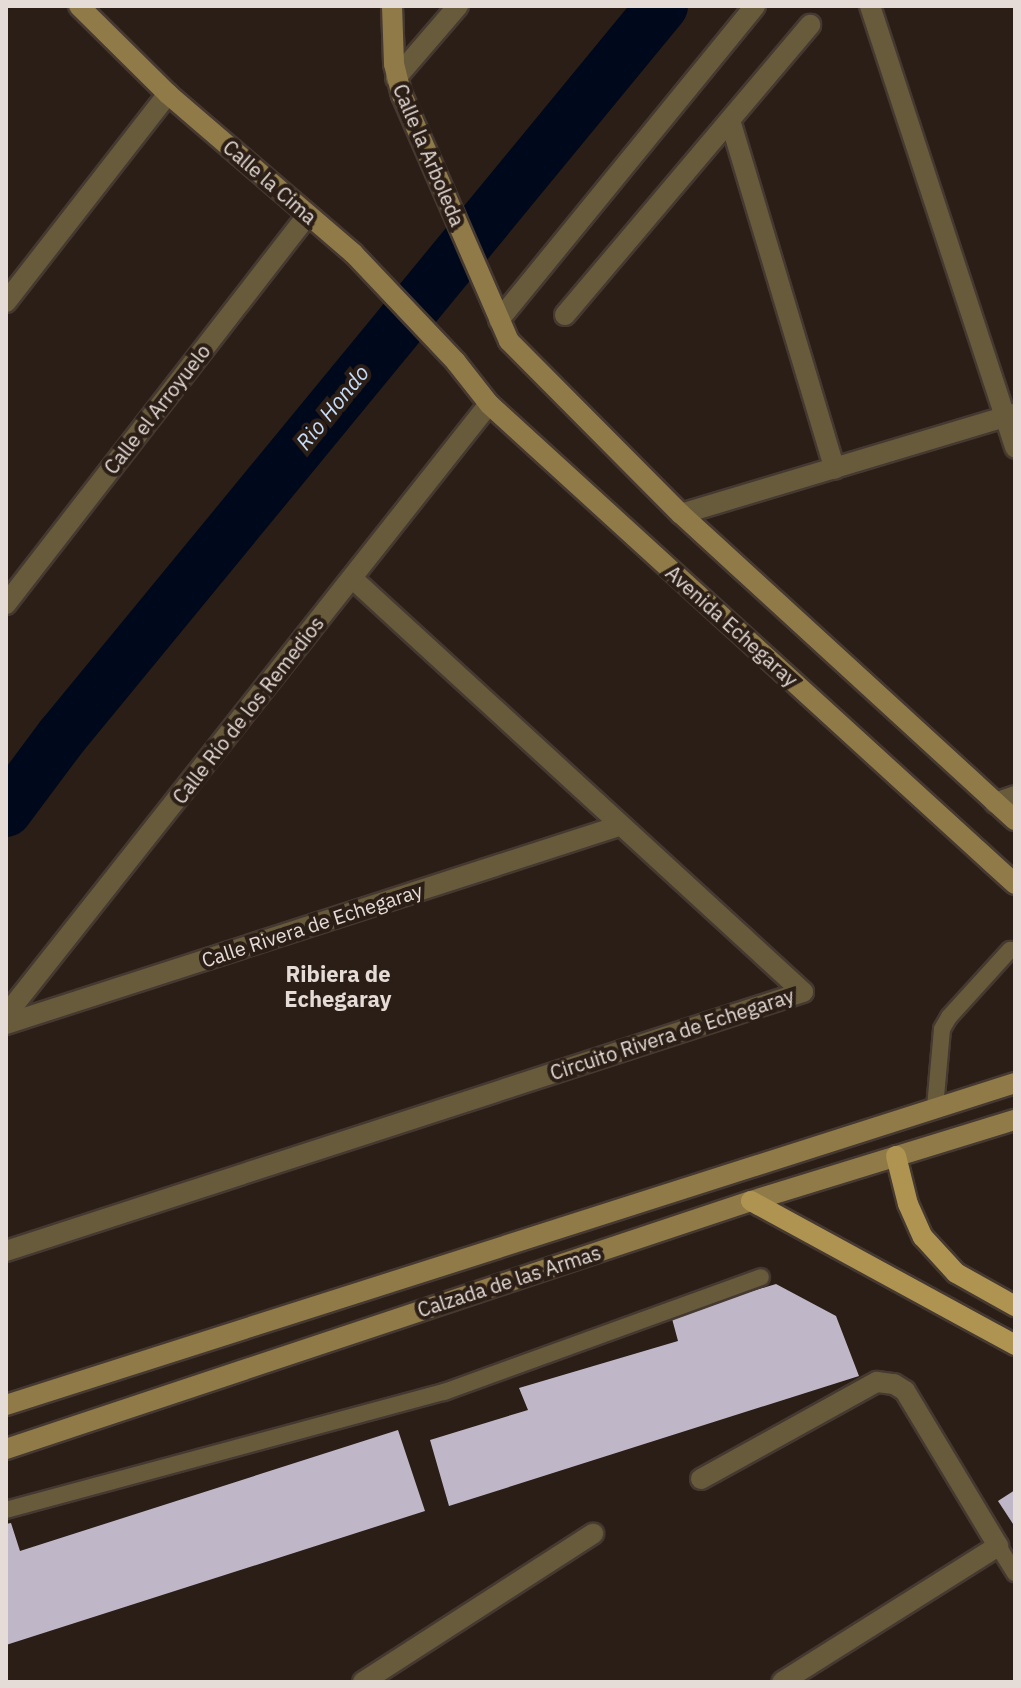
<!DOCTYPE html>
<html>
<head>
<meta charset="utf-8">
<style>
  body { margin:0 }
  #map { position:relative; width:1021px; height:1688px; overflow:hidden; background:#2b1e16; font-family:"IBM Plex Sans",sans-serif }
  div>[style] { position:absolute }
  .river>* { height:52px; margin:-26px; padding:0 26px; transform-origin:26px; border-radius:26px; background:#00091c }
  .building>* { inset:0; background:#bfb7c8 }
  .roads { filter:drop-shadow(2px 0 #453931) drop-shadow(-2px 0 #453931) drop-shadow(0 2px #453931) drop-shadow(0 -2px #453931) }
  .lane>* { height:16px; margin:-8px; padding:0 8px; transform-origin:8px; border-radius:8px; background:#685b3c }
  .street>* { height:20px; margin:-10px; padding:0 10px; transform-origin:10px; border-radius:10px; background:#685b3c }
  .secondary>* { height:20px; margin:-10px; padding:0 10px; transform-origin:10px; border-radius:10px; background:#907b48 }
  .primary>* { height:20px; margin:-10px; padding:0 10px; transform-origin:10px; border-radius:10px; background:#af9451 }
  span { translate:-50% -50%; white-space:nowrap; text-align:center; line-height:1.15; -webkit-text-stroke:8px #2b1e16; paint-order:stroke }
  .street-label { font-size:20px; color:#e6dcd7 }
  .water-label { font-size:22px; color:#c5dcf9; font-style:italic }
  .neighbourhood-label { font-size:22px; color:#e6dcd7; font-weight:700 }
  .frame { position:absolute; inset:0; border:8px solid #e6dcd7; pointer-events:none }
</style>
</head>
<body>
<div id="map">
  <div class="river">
    <i style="left:6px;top:811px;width:94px;rotate:-53.3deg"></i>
    <i style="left:62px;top:736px;width:945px;rotate:-50.58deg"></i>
  </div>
  <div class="building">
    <i style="clip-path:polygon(776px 1284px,836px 1316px,859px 1376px,449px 1506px,430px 1440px,528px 1410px,519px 1388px,678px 1341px,671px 1315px)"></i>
    <i style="clip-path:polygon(398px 1430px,425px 1511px,6px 1645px,6px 1524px,11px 1523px,20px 1551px)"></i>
    <i style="clip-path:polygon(1015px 1490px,1015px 1527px,998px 1501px)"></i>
  </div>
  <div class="roads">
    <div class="lane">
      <i style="left:935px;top:1108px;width:79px;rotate:-84.9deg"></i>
      <i style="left:942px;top:1029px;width:14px;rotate:-60deg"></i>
      <i style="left:949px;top:1017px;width:91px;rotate:-47.7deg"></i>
      <i style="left:6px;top:1510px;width:454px;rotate:-15.1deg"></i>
      <i style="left:444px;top:1392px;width:337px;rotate:-19.9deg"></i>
      <i style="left:998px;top:1546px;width:32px;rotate:58deg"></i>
    </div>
    <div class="street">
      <i style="left:870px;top:6px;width:465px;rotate:71.8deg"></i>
      <i style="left:396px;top:78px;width:95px;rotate:-49.3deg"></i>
      <i style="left:730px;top:120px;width:364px;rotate:73.3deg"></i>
      <i style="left:6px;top:302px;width:264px;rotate:-52.1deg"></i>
      <i style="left:565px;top:315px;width:380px;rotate:-49.8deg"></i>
      <i style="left:499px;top:320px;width:405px;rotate:-50.8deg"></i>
      <i style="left:681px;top:514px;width:349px;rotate:-16.7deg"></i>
      <i style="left:352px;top:578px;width:612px;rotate:42.55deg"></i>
      <i style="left:6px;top:604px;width:492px;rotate:-52.2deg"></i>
      <i style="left:995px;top:803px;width:21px;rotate:-19deg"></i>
      <i style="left:6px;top:1015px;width:779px;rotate:-51.67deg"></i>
      <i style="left:6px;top:1024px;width:644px;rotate:-17.9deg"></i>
      <i style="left:6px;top:1251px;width:838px;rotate:-18deg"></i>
      <i style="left:701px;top:1479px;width:201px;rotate:-28.9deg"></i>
      <i style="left:877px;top:1382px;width:17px;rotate:7deg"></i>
      <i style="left:894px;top:1384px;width:13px;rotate:32deg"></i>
      <i style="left:905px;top:1391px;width:181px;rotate:59deg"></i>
      <i style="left:998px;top:1546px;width:255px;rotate:147.8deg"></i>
      <i style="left:363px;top:1682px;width:274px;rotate:-32.8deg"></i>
    </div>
    <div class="secondary">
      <i style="left:79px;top:6px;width:125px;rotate:44.7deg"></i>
      <i style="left:168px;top:94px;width:244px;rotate:40.7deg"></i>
      <i style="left:353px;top:253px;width:150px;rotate:46.6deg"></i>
      <i style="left:456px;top:362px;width:53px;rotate:51.8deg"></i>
      <i style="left:489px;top:404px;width:712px;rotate:42.38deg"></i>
      <i style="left:392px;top:6px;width:58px;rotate:88deg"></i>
      <i style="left:394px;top:64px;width:32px;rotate:76deg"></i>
      <i style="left:402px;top:95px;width:268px;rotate:66.5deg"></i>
      <i style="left:509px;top:341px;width:244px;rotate:45.2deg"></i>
      <i style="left:681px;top:514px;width:453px;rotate:42.5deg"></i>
      <i style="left:6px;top:1405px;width:1059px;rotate:-17.7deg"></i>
      <i style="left:6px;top:1449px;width:785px;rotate:-18.41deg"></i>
      <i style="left:751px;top:1201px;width:276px;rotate:-17.1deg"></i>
    </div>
    <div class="primary">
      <i style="left:896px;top:1156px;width:49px;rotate:76deg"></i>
      <i style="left:908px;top:1204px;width:36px;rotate:66deg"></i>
      <i style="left:923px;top:1237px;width:49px;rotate:47.5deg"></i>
      <i style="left:956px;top:1273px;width:68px;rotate:29.2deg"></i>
      <i style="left:751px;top:1201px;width:301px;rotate:28.6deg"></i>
    </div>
  </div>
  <div class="street-label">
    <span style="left:429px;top:155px;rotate:67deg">Calle la Arboleda</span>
    <span style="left:270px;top:182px;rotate:41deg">Calle la Cima</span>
    <span style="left:157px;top:409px;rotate:-52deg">Calle el Arroyuelo</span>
    <span style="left:732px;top:626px;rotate:42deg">Avenida Echegaray</span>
    <span style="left:248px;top:710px;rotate:-52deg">Calle Río de los Remedios</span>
    <span style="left:312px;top:925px;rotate:-18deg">Calle Rivera de Echegaray</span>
    <span style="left:672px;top:1034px;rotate:-18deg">Circuito Rivera de Echegaray</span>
    <span style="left:509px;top:1281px;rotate:-18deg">Calzada de las Armas</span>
  </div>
  <div class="water-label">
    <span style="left:332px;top:407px;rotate:-51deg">Rio Hondo</span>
  </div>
  <div class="neighbourhood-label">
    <span style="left:338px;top:986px">Ribiera de<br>Echegaray</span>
  </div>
  <div class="frame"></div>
</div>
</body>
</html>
